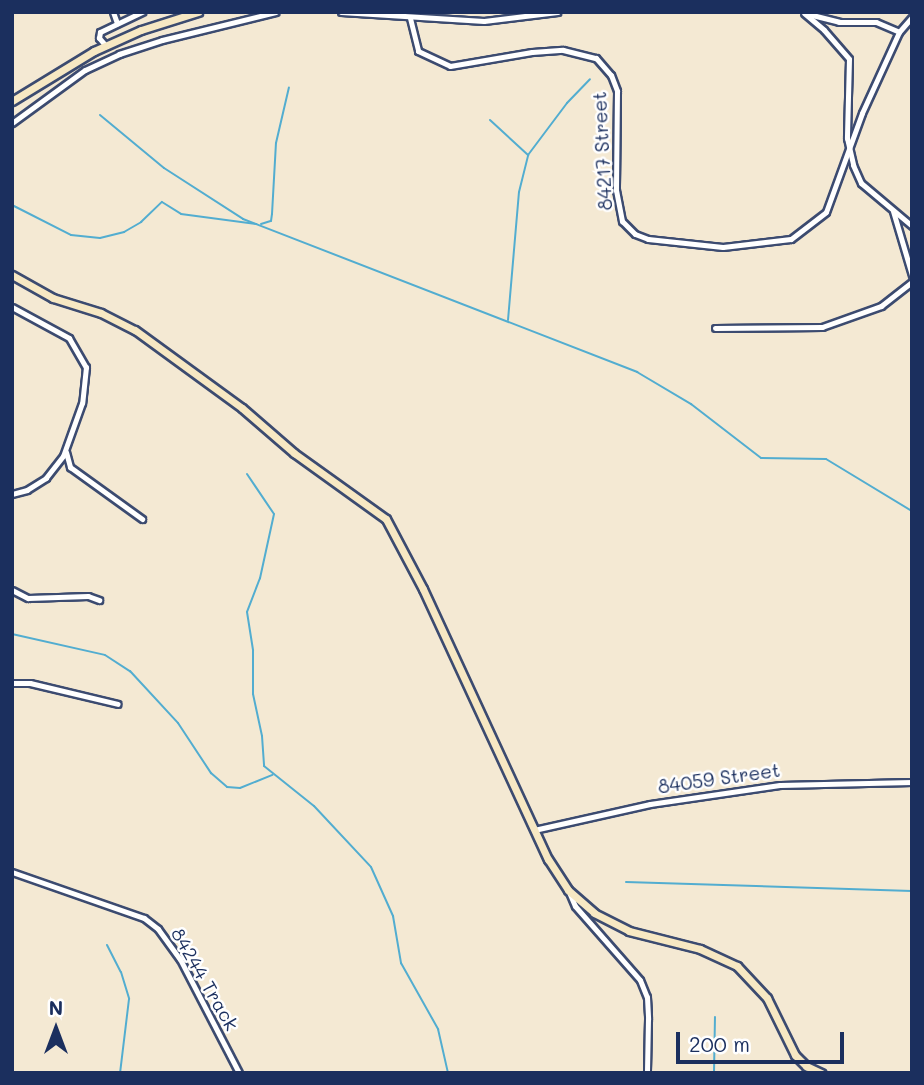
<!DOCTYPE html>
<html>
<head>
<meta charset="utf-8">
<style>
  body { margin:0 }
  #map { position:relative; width:924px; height:1085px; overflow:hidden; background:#f4e9d3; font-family:Mali,sans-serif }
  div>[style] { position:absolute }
  .stream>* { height:2px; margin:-1px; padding:0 1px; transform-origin:1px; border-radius:1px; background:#52add0 }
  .roads { filter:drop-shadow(2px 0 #3c4b70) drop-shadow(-2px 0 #3c4b70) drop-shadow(0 2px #3c4b70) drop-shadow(0 -2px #3c4b70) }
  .street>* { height:5px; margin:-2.5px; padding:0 2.5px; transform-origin:2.5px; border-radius:2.5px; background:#fff }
  .secondary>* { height:7px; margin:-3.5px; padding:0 3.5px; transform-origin:3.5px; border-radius:3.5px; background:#f7e8c3 }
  span { translate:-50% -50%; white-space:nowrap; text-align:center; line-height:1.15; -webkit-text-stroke:5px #fff; paint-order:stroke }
  .street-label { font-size:19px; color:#1b2f5e }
  .frame { position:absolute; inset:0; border:14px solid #1b2f5e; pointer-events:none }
  .north { position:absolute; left:21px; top:994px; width:70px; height:70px; -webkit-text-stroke:5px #fff; paint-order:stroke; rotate:0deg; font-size:19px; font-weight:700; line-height:28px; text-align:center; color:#1b2f5e }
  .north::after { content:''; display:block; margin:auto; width:24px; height:32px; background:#1b2f5e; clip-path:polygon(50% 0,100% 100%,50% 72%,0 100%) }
  .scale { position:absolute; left:676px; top:1032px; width:168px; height:32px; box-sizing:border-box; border:4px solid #1b2f5e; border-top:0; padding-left:9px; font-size:21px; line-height:24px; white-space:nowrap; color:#1b2f5e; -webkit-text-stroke:5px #fff; paint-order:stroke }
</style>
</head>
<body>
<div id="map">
  <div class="stream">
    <i style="left:100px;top:115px;width:83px;rotate:39.6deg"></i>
    <i style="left:164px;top:168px;width:94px;rotate:32.8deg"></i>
    <i style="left:243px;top:219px;width:423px;rotate:21.2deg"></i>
    <i style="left:637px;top:372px;width:63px;rotate:30.7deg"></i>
    <i style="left:691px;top:404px;width:88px;rotate:37.6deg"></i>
    <i style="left:761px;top:458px;width:65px;rotate:0.9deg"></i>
    <i style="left:826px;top:459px;width:100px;rotate:31.2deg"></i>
    <i style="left:490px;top:120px;width:52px;rotate:42.6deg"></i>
    <i style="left:12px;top:205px;width:66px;rotate:27deg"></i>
    <i style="left:71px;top:235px;width:29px;rotate:6deg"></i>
    <i style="left:100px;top:238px;width:25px;rotate:-14deg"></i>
    <i style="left:124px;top:232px;width:20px;rotate:-30deg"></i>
    <i style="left:141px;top:222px;width:29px;rotate:-44deg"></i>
    <i style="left:162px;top:202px;width:22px;rotate:32deg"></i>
    <i style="left:181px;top:214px;width:76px;rotate:7.6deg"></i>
    <i style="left:261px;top:224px;width:10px;rotate:-17deg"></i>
    <i style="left:271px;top:221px;width:7px;rotate:-82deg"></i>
    <i style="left:272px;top:214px;width:71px;rotate:-86.8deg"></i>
    <i style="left:276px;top:143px;width:57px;rotate:-76.9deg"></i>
    <i style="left:508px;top:320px;width:128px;rotate:-85.1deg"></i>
    <i style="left:519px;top:192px;width:38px;rotate:-76deg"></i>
    <i style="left:528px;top:155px;width:65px;rotate:-53.1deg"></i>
    <i style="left:567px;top:103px;width:33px;rotate:-46deg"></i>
    <i style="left:247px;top:474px;width:48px;rotate:56deg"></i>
    <i style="left:274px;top:514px;width:66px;rotate:102.3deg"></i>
    <i style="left:260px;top:578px;width:36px;rotate:111deg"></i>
    <i style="left:247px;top:612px;width:39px;rotate:81deg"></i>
    <i style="left:253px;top:651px;width:43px;rotate:90deg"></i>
    <i style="left:253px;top:694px;width:43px;rotate:77.9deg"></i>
    <i style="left:262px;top:736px;width:30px;rotate:86deg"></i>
    <i style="left:264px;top:766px;width:64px;rotate:38.7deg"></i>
    <i style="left:314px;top:806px;width:83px;rotate:46.9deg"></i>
    <i style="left:371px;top:867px;width:54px;rotate:65.8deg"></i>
    <i style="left:393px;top:916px;width:48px;rotate:80.3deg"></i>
    <i style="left:401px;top:963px;width:76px;rotate:60.7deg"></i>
    <i style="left:438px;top:1029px;width:45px;rotate:77.2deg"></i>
    <i style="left:12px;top:634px;width:95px;rotate:12.7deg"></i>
    <i style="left:105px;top:655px;width:30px;rotate:33deg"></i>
    <i style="left:130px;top:671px;width:71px;rotate:47.3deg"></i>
    <i style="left:178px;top:723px;width:60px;rotate:56.6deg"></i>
    <i style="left:211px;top:773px;width:21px;rotate:41deg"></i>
    <i style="left:227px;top:787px;width:13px;rotate:4deg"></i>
    <i style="left:240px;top:788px;width:35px;rotate:-22deg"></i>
    <i style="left:626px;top:882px;width:286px;rotate:1.8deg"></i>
    <i style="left:107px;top:945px;width:30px;rotate:63deg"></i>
    <i style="left:121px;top:972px;width:28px;rotate:73deg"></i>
    <i style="left:129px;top:999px;width:75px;rotate:96.9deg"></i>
    <i style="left:714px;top:1073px;width:56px;rotate:-89deg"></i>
  </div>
  <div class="roads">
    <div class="street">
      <i style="left:113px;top:12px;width:12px;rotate:70deg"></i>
      <i style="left:341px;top:12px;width:143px;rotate:3.6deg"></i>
      <i style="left:484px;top:21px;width:74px;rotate:-7deg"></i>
      <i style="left:804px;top:13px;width:26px;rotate:40deg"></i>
      <i style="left:824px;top:30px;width:38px;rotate:49deg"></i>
      <i style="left:849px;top:59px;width:79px;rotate:91.5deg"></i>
      <i style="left:847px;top:138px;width:28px;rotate:77deg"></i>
      <i style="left:853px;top:165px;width:20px;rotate:66deg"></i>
      <i style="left:861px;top:183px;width:67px;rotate:40.1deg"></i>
      <i style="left:808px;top:14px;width:32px;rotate:14deg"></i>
      <i style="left:839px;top:22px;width:37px"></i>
      <i style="left:876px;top:22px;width:25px;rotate:23deg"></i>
      <i style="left:899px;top:32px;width:20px;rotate:-49deg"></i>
      <i style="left:410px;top:18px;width:34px;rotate:76deg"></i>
      <i style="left:418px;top:51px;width:35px;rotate:25deg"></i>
      <i style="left:450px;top:66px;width:83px;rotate:-9.7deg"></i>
      <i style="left:532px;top:52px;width:31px;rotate:-4deg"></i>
      <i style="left:563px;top:50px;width:34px;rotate:14deg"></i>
      <i style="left:596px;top:58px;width:23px;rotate:49deg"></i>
      <i style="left:611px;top:75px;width:17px;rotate:69deg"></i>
      <i style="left:617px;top:91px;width:99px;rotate:90.6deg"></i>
      <i style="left:616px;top:190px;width:32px;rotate:79deg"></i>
      <i style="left:622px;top:221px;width:18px;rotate:45deg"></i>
      <i style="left:635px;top:234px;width:14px;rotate:21deg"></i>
      <i style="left:648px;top:239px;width:75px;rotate:6.1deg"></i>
      <i style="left:723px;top:247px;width:68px;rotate:-6.7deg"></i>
      <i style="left:791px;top:239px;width:44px;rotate:-37.6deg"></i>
      <i style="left:826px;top:212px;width:105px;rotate:-70deg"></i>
      <i style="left:862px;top:113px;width:89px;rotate:-65.4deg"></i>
      <i style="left:106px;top:46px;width:11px;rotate:-131deg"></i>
      <i style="left:99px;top:38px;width:6px;rotate:-81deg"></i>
      <i style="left:100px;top:32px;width:47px;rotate:-25.5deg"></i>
      <i style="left:12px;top:123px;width:90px;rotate:-36deg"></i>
      <i style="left:85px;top:70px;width:38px;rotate:-25deg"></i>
      <i style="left:119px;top:54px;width:45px;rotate:-18deg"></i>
      <i style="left:162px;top:40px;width:117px;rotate:-13.8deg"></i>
      <i style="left:893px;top:211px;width:67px;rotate:73.5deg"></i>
      <i style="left:12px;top:307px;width:65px;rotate:28.5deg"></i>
      <i style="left:69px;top:338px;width:34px;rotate:60deg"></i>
      <i style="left:86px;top:367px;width:36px;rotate:96deg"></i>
      <i style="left:82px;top:403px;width:56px;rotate:109.7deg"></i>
      <i style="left:63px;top:456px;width:28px;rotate:128deg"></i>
      <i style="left:46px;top:478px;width:22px;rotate:148deg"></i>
      <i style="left:27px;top:490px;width:16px;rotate:165deg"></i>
      <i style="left:715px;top:328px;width:107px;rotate:-0.5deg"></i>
      <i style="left:822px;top:327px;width:63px;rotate:-19.6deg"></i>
      <i style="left:881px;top:306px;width:39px;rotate:-38deg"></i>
      <i style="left:66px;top:452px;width:16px;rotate:75deg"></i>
      <i style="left:70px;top:467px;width:89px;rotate:35.8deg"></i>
      <i style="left:12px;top:590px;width:18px;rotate:27deg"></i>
      <i style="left:28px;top:598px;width:60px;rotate:-1.9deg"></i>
      <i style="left:88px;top:596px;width:12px;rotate:20deg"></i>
      <i style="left:12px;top:683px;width:18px"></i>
      <i style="left:30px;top:683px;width:90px;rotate:13.4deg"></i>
      <i style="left:534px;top:830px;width:119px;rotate:-12.6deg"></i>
      <i style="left:650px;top:804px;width:131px;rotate:-8.3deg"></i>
      <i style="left:780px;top:785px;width:132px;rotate:-1.3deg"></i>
      <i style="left:12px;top:872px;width:140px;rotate:19.2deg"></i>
      <i style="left:144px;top:918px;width:18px;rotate:38deg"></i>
      <i style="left:158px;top:929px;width:37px;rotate:54deg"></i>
      <i style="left:180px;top:959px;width:128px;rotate:62.6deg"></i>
      <i style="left:569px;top:892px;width:15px;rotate:67deg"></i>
      <i style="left:575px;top:906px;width:98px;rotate:48.7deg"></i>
      <i style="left:640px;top:980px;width:18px;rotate:68deg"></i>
      <i style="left:647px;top:997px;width:22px;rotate:87deg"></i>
      <i style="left:648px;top:1019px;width:54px;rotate:91.1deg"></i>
    </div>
    <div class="secondary">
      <i style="left:12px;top:101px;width:96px;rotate:-31.4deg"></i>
      <i style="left:94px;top:51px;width:51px;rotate:-24.1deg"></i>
      <i style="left:141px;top:30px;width:60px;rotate:-17.5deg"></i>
      <i style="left:12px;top:275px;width:47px;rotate:29.3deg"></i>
      <i style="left:53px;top:298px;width:50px;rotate:17.4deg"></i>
      <i style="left:101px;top:313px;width:38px;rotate:27deg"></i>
      <i style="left:135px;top:330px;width:132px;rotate:36.1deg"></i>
      <i style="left:242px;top:408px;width:69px;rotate:40.9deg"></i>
      <i style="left:294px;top:453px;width:113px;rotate:35.7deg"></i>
      <i style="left:386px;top:519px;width:79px;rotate:62.1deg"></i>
      <i style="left:423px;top:589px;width:298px;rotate:65.2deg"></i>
      <i style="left:548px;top:859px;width:37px;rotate:57deg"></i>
      <i style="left:568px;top:890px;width:35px;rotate:41deg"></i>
      <i style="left:594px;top:913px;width:39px;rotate:27deg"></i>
      <i style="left:629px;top:931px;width:73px;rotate:14.2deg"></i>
      <i style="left:700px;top:949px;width:41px;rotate:24.7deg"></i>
      <i style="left:737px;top:966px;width:44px;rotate:46.8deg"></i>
      <i style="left:767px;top:998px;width:64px;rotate:63.8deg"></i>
      <i style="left:795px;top:1055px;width:16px;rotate:45deg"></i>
      <i style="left:806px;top:1066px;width:17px;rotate:25deg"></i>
    </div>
  </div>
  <div class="street-label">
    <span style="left:602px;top:151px;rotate:-93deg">84217 Street</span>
    <span style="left:719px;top:778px;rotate:-8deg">84059 Street</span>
    <span style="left:205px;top:979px;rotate:60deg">84244 Track</span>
  </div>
  <div class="frame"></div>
  <div class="north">N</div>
  <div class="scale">200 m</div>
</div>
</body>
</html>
